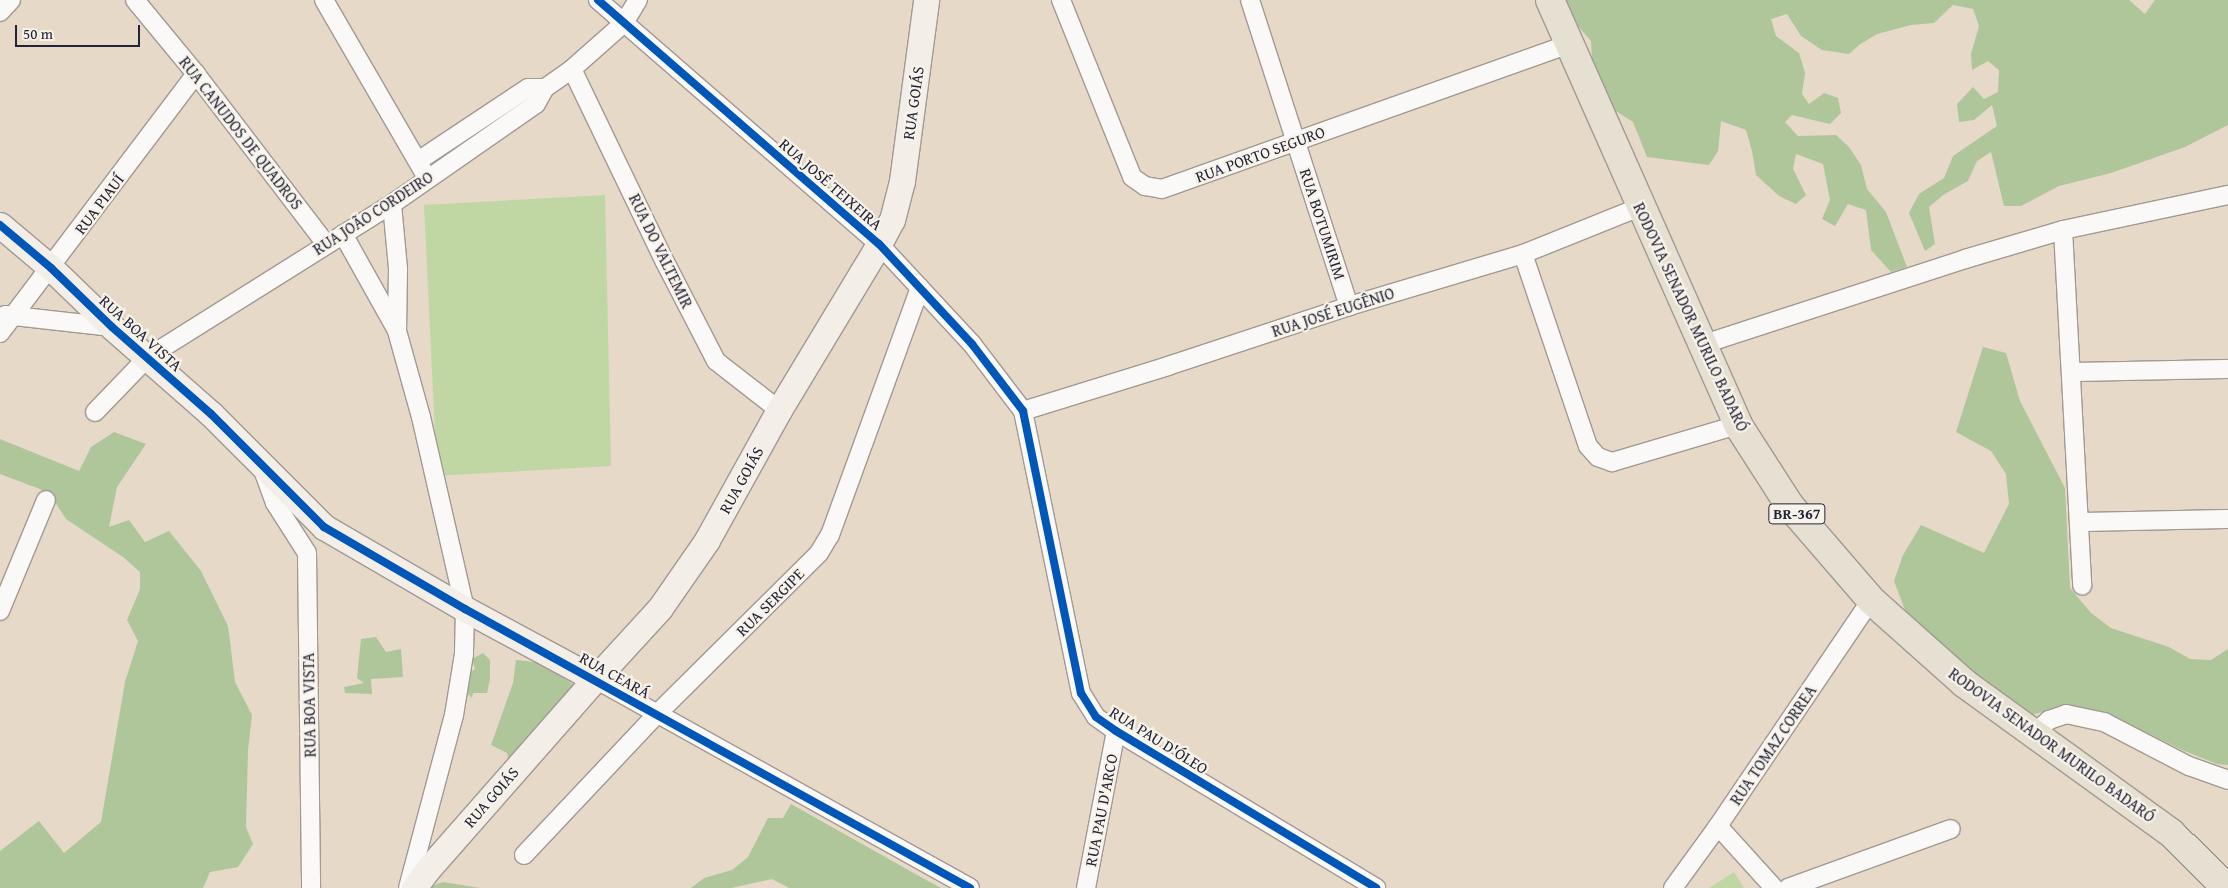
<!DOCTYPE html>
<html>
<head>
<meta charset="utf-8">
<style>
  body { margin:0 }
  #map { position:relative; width:2228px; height:888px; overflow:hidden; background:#e6d9c8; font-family:"Gentium Book Plus",serif }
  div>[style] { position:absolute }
  .green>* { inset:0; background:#c0d7a4 }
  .forest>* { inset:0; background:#aec69a }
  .roads { filter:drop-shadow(1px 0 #a19993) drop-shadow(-1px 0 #a19993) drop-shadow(0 1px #a19993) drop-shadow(0 -1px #a19993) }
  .street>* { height:18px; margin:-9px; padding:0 9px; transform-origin:9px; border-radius:9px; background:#fbf9f7 }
  .secondary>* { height:25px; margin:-12.5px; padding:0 12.5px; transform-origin:12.5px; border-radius:12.5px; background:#f3efe8 }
  .primary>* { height:28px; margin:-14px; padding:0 14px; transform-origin:14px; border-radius:14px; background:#e6e0d2 }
  .cycleway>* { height:8px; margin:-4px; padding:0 4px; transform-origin:4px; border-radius:4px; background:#0057b8 }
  span { translate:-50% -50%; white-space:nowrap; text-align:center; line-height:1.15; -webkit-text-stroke:4.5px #f7f3e8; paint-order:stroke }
  .shield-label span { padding:1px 4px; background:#f7f3e8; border:1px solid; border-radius:4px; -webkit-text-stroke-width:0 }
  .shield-label { font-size:15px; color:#22223b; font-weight:700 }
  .street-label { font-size:16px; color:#22223b }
  .scale { position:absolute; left:15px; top:25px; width:125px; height:22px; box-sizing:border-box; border:2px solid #22223b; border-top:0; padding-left:6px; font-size:15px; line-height:18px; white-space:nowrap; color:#22223b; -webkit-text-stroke:4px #f7f3e8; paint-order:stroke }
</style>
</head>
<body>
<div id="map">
  <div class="green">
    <i style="clip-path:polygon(605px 195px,611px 466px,437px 476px,424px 205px)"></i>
    <i style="clip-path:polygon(1734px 872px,1744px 888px,1709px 888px)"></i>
  </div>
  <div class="forest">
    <i style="clip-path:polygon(1559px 0,2129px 0,2145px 14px,2155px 0,2228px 0,2228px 125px,2185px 147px,2111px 173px,2059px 186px,2021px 206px,2004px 206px,1991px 152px,1977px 161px,1968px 181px,1943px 195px,1929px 207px,1935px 244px,1925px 251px,1909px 213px,1919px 194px,1944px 178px,1953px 156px,1997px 126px,1992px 105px,1974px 120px,1959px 122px,1957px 104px,1973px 87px,1984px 99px,1998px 92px,1999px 70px,1988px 61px,1972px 70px,1971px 54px,1979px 26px,1973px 9px,1953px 5px,1934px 23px,1911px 25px,1877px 34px,1859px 45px,1849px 54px,1822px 50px,1801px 36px,1787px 14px,1771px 19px,1776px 36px,1799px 53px,1805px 73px,1802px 94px,1809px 104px,1824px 93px,1838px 98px,1841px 113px,1830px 124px,1792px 115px,1785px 122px,1798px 136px,1836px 135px,1849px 147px,1861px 165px,1867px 189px,1886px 212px,1907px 267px,1891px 272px,1871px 250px,1866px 210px,1848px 204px,1835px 226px,1822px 219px,1830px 200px,1823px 164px,1796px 154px,1793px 169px,1806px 195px,1796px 204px,1779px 196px,1756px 175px,1752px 151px,1746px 130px,1721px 121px,1718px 151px,1709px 165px,1647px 157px,1633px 122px,1608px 106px,1593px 75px,1591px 41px,1563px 9px)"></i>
    <i style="clip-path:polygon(1983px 347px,2006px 353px,2020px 401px,2065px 488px,2070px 588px,2091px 613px,2111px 628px,2169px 647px,2190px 659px,2211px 660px,2228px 649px,2228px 765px,2217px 764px,2182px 750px,2125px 722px,2095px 710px,2065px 705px,2029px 716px,1976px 677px,1908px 618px,1894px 581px,1903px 555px,1921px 525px,1984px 553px,2009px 504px,2006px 474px,1991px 451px,1956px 432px)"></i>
    <i style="clip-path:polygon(114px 432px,146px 444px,117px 487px,109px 527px,129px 520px,145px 542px,169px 531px,201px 571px,228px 626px,235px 682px,252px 715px,248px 750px,246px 827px,253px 844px,238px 867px,210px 872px,203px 888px,0 888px,0 851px,39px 821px,64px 853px,101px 822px,125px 682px,138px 641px,127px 620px,140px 589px,140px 572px,123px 557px,66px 519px,55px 502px,40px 489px,0 474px,0 439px,79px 471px,91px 447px)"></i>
    <i style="clip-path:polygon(376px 637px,386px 652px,401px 649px,403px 677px,371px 679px,372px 694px,345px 693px,344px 687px,364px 683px,357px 678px,361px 639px)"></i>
    <i style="clip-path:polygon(483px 653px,490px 660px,490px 679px,487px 693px,473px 693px,472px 698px,466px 692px,467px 675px,475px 669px,472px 659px)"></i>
    <i style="clip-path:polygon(516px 660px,543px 663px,581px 690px,510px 768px,507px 753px,491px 745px,513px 683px)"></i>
    <i style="clip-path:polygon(791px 804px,919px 876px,941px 888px,789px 888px,772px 879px,731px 888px,691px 888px,704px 878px,732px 870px,748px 857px,768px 818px,783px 818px)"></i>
    <i style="clip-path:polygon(443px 882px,480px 888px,427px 888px)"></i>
  </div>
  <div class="roads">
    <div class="street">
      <i style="left:135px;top:0;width:96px;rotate:50.5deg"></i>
      <i style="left:196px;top:74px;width:214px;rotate:52.6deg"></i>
      <i style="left:324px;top:0;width:206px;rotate:59.9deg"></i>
      <i style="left:598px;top:0;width:372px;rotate:41deg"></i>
      <i style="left:879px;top:244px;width:137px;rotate:47.1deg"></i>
      <i style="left:972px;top:344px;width:84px;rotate:52.7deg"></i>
      <i style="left:1023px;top:411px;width:288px;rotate:78.4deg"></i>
      <i style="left:1081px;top:693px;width:28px;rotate:58deg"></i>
      <i style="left:1096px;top:717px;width:24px;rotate:35deg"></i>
      <i style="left:1116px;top:731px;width:304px;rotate:31.1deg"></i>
      <i style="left:1061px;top:0;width:191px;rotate:68.1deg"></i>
      <i style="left:1132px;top:177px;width:16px;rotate:35deg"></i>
      <i style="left:1145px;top:186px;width:17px;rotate:10deg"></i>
      <i style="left:1162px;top:189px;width:433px;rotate:-19.6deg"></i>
      <i style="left:1250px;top:0;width:322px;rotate:72.1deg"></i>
      <i style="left:0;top:12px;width:16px;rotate:-47deg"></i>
      <i style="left:572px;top:69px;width:214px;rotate:64.3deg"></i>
      <i style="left:665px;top:262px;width:111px;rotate:62.7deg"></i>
      <i style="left:716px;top:361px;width:80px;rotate:37.9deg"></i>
      <i style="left:418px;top:161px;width:132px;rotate:-33.6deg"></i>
      <i style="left:528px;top:88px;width:17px"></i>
      <i style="left:392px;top:204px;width:65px;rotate:84.7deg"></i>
      <i style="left:398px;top:269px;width:62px;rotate:90.9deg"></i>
      <i style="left:397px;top:331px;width:89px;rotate:74.4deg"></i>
      <i style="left:421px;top:417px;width:197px;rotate:77.1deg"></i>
      <i style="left:465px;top:609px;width:45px;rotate:91.3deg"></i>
      <i style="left:464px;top:654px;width:62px;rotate:99.3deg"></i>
      <i style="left:454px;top:715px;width:179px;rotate:104.9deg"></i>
      <i style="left:2063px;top:230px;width:356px;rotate:86.9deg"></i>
      <i style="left:343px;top:234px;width:109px;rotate:60.8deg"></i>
      <i style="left:1523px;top:254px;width:203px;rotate:71.3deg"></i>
      <i style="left:1588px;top:446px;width:15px;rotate:48deg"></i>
      <i style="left:1598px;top:457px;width:15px;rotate:20deg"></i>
      <i style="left:1612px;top:462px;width:131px;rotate:-16.4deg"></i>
      <i style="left:5px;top:315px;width:108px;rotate:6.4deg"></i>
      <i style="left:0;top:333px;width:325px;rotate:-52.9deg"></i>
      <i style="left:1701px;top:345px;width:278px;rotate:-18deg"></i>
      <i style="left:1965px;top:259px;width:102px;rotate:-16.5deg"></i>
      <i style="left:2063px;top:230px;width:169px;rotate:-12deg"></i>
      <i style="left:2071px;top:372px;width:157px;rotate:-1.1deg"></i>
      <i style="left:1023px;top:411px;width:152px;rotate:-17.2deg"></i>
      <i style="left:1168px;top:366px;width:191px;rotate:-18.3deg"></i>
      <i style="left:1349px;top:306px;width:182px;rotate:-16.6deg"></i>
      <i style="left:1523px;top:254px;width:126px;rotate:-21.9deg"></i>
      <i style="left:95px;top:412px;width:76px;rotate:-46.1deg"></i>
      <i style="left:148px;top:357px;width:288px;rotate:-32.1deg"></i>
      <i style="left:392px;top:204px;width:175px;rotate:-34.8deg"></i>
      <i style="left:536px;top:104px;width:18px;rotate:-61deg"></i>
      <i style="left:545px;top:88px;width:33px;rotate:-35deg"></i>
      <i style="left:572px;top:69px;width:69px;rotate:-41.5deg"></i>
      <i style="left:624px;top:23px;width:27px;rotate:-59deg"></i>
      <i style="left:263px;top:470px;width:35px;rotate:70deg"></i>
      <i style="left:275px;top:503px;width:59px;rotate:57.4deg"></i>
      <i style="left:307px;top:553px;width:335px;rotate:89.3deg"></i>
      <i style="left:2080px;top:522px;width:148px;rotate:-1.2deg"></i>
      <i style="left:0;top:611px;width:120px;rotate:-67.5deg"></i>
      <i style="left:595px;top:679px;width:429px;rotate:29.1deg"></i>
      <i style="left:2035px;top:733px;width:19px;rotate:-43deg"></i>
      <i style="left:2049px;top:720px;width:18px;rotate:-19deg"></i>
      <i style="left:2066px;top:714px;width:39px;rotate:12deg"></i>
      <i style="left:2104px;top:722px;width:96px;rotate:27.4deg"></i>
      <i style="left:2189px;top:766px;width:41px;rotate:19.7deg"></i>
      <i style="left:1718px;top:826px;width:84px;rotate:47.9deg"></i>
      <i style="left:524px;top:855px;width:194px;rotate:-46.7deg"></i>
      <i style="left:657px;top:714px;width:228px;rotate:-44.8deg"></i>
      <i style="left:819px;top:553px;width:21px;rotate:-59deg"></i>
      <i style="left:830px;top:535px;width:263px;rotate:-70deg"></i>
      <i style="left:1086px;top:888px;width:160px;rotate:-79.2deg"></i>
      <i style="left:1673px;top:888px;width:77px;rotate:-54deg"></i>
      <i style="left:1718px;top:826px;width:273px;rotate:-55.9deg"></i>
      <i style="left:1788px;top:888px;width:173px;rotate:-19.9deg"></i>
    </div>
    <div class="secondary">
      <i style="left:0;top:225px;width:67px;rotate:40.1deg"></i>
      <i style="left:51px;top:268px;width:85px;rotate:44deg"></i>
      <i style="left:112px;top:327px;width:132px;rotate:41.3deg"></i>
      <i style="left:211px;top:414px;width:160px;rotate:45deg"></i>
      <i style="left:324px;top:527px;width:163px;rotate:30.2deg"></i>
      <i style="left:465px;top:609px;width:148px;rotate:28.3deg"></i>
      <i style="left:414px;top:888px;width:24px;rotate:-54deg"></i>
      <i style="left:428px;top:869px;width:253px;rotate:-48.7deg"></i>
      <i style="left:595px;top:679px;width:96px;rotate:-47.5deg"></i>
      <i style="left:660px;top:608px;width:83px;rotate:-55.3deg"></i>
      <i style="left:707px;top:540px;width:149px;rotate:-61deg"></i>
      <i style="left:779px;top:410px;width:194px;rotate:-58.9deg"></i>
      <i style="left:879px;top:244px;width:27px;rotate:-62deg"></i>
      <i style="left:892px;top:220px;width:40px;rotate:-75.6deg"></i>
      <i style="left:902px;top:181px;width:183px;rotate:-82.4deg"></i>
    </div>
    <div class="primary">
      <i style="left:1550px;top:0;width:465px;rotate:66.1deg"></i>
      <i style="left:1738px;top:425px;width:96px;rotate:57.3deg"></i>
      <i style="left:1790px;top:506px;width:124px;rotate:49.2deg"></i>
      <i style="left:1871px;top:600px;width:125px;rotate:41.7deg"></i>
      <i style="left:1964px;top:683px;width:256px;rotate:35.9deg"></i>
      <i style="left:2171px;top:833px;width:78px;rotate:44.5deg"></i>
    </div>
  </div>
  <div class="cycleway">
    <i style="left:598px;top:0;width:372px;rotate:41deg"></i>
    <i style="left:879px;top:244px;width:137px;rotate:47.1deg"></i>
    <i style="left:972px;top:344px;width:84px;rotate:52.7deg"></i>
    <i style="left:1023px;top:411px;width:288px;rotate:78.4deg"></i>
    <i style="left:1081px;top:693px;width:28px;rotate:58deg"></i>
    <i style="left:1096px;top:717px;width:24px;rotate:35deg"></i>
    <i style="left:1116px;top:731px;width:304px;rotate:31.1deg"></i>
    <i style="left:0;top:225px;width:67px;rotate:40.1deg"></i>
    <i style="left:51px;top:268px;width:85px;rotate:44deg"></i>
    <i style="left:112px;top:327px;width:132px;rotate:41.3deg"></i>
    <i style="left:211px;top:414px;width:160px;rotate:45deg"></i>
    <i style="left:324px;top:527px;width:163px;rotate:30.2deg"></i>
    <i style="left:465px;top:609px;width:577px;rotate:28.92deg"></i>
  </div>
  <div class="shield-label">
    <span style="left:1797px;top:514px">BR-367</span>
  </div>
  <div class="street-label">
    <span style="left:913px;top:103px;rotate:-82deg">RUA GOIÁS</span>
    <span style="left:241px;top:133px;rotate:52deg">RUA CANUDOS DE QUADROS</span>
    <span style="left:1260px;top:154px;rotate:-20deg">RUA PORTO SEGURO</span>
    <span style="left:831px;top:184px;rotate:41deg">RUA JOSÉ TEIXEIRA</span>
    <span style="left:99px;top:204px;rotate:-53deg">RUA PIAUÍ</span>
    <span style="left:373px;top:213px;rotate:-33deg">RUA JOÃO CORDEIRO</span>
    <span style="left:1323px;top:224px;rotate:72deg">RUA BOTUMIRIM</span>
    <span style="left:661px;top:251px;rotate:64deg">RUA DO VALTEMIR</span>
    <span style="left:1333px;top:312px;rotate:-18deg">RUA JOSÉ EUGÊNIO</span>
    <span style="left:1691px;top:317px;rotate:65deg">RODOVIA SENADOR MURILO BADARÓ</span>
    <span style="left:141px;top:333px;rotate:42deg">RUA BOA VISTA</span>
    <span style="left:741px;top:480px;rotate:-61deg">RUA GOIÁS</span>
    <span style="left:770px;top:602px;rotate:-45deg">RUA SERGIPE</span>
    <span style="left:615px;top:675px;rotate:29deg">RUA CEARÁ</span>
    <span style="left:309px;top:705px;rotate:-91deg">RUA BOA VISTA</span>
    <span style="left:1159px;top:740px;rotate:32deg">RUA PAU D'ÓLEO</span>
    <span style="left:1773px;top:745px;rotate:-56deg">RUA TOMAZ CORREA</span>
    <span style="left:2052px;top:745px;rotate:36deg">RODOVIA SENADOR MURILO BADARÓ</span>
    <span style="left:491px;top:797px;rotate:-49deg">RUA GOIÁS</span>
    <span style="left:1101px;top:810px;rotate:-79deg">RUA PAU D'ARCO</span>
  </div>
  <div class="scale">50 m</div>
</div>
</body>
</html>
